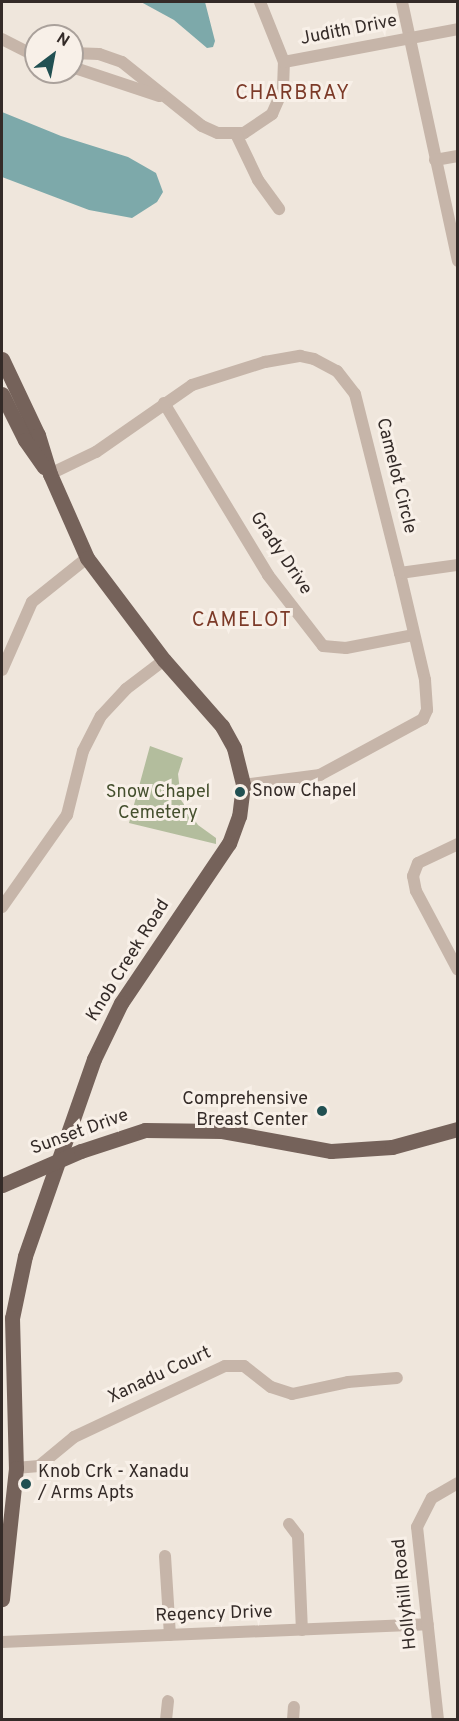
<!DOCTYPE html>
<html>
<head>
<meta charset="utf-8">
<style>
  body { margin:0 }
  #map { position:relative; width:459px; height:1721px; overflow:hidden; background:#efe6dc; font-family:Overpass,sans-serif }
  div>[style] { position:absolute }
  .green>* { inset:0; background:#b3bd9d }
  .water>* { inset:0; background:#7da9aa }
  .minor>* { height:12px; margin:-6px; padding:0 6px; transform-origin:6px; border-radius:6px; background:#c6b5a9 }
  .major>* { height:15px; margin:-7.5px; padding:0 7.5px; transform-origin:7.5px; border-radius:7.5px; background:#75625a }
  .dots>* { width:16px; height:16px; translate:-50% -50%; box-sizing:border-box; border:3px solid #f8f0e8; border-radius:50% }
  span { translate:-50% -50%; white-space:nowrap; text-align:center; line-height:1.15; -webkit-text-stroke:6px #f8f0e8; paint-order:stroke }
  .street-label { font-size:18px; color:#342b28 }
  .poi-label { font-size:18px; color:#342b28 }
  .left { translate:0 -50%; text-align:left }
  .right { translate:-100% -50%; text-align:right }
  .park-label { font-size:18px; color:#45502e }
  .neighbourhood-label { font-size:20px; color:#7c3a28; letter-spacing:1.5px }
  .frame { position:absolute; inset:0; border:3px solid #342b28; pointer-events:none }
  .north { position:absolute; left:24px; top:24px; width:60px; height:60px; box-sizing:border-box; background:#f8f0e8; border:2px solid #aaa19b; border-radius:50%; rotate:32deg; font-size:16px; font-weight:700; line-height:24px; text-align:center; color:#342b28 }
  .north::after { content:''; display:block; margin:auto; width:21px; height:27px; background:#215052; clip-path:polygon(50% 0,100% 100%,50% 72%,0 100%) }
</style>
</head>
<body>
<div id="map">
  <div class="green">
    <i style="clip-path:polygon(150px 746px,183px 758px,178px 774px,181px 800px,198px 825px,216px 838px,216px 844px,129px 823px)"></i>
  </div>
  <div class="water">
    <i style="clip-path:polygon(141px 2px,205px 2px,215px 41px,213px 47px,207px 48px,174px 20px)"></i>
    <i style="clip-path:polygon(2px 112px,61px 136px,128px 157px,156px 173px,163px 192px,157px 202px,132px 218px,89px 210px,2px 177px)"></i>
  </div>
  <div class="minor">
    <i style="left:402px;top:2px;width:265px;rotate:77.8deg"></i>
    <i style="left:2px;top:39px;width:38px;rotate:27deg"></i>
    <i style="left:72px;top:53px;width:27px;rotate:2deg"></i>
    <i style="left:99px;top:54px;width:24px;rotate:19deg"></i>
    <i style="left:122px;top:62px;width:102px;rotate:38.7deg"></i>
    <i style="left:202px;top:126px;width:17px;rotate:24deg"></i>
    <i style="left:218px;top:133px;width:26px"></i>
    <i style="left:244px;top:133px;width:34px;rotate:-34deg"></i>
    <i style="left:272px;top:114px;width:27px;rotate:-66deg"></i>
    <i style="left:283px;top:89px;width:27px;rotate:-88deg"></i>
    <i style="left:284px;top:62px;width:65px;rotate:-111.8deg"></i>
    <i style="left:284px;top:62px;width:177px;rotate:-10.7deg"></i>
    <i style="left:72px;top:67px;width:92px;rotate:18.4deg"></i>
    <i style="left:236px;top:134px;width:51px;rotate:64.4deg"></i>
    <i style="left:258px;top:180px;width:36px;rotate:54deg"></i>
    <i style="left:435px;top:160px;width:23px;rotate:-10deg"></i>
    <i style="left:164px;top:403px;width:201px;rotate:58.8deg"></i>
    <i style="left:268px;top:575px;width:90px;rotate:52.2deg"></i>
    <i style="left:323px;top:646px;width:23px;rotate:5deg"></i>
    <i style="left:346px;top:648px;width:68px;rotate:-11deg"></i>
    <i style="left:50px;top:474px;width:51px;rotate:-25.6deg"></i>
    <i style="left:96px;top:452px;width:117px;rotate:-34.9deg"></i>
    <i style="left:192px;top:385px;width:77px;rotate:-17.5deg"></i>
    <i style="left:265px;top:362px;width:36px;rotate:-10deg"></i>
    <i style="left:300px;top:356px;width:14px;rotate:12deg"></i>
    <i style="left:314px;top:359px;width:26px;rotate:28deg"></i>
    <i style="left:337px;top:371px;width:29px;rotate:52deg"></i>
    <i style="left:355px;top:394px;width:185px;rotate:75.9deg"></i>
    <i style="left:400px;top:573px;width:110px;rotate:76.8deg"></i>
    <i style="left:425px;top:680px;width:30px;rotate:86deg"></i>
    <i style="left:427px;top:710px;width:10px;rotate:114deg"></i>
    <i style="left:423px;top:719px;width:117px;rotate:151.5deg"></i>
    <i style="left:320px;top:775px;width:78px;rotate:172.6deg"></i>
    <i style="left:400px;top:573px;width:59px;rotate:-7.9deg"></i>
    <i style="left:2px;top:670px;width:74px;rotate:-66.2deg"></i>
    <i style="left:32px;top:602px;width:70px;rotate:-38.7deg"></i>
    <i style="left:458px;top:844px;width:44px;rotate:154.6deg"></i>
    <i style="left:418px;top:863px;width:14px;rotate:111deg"></i>
    <i style="left:413px;top:876px;width:15px;rotate:79deg"></i>
    <i style="left:416px;top:891px;width:89px;rotate:62deg"></i>
    <i style="left:2px;top:907px;width:113px;rotate:-54.8deg"></i>
    <i style="left:67px;top:815px;width:66px;rotate:-76deg"></i>
    <i style="left:83px;top:751px;width:39px;rotate:-63deg"></i>
    <i style="left:101px;top:716px;width:37px;rotate:-47deg"></i>
    <i style="left:126px;top:689px;width:48px;rotate:-37.3deg"></i>
    <i style="left:16px;top:1468px;width:23px;rotate:-5deg"></i>
    <i style="left:39px;top:1466px;width:45px;rotate:-39.6deg"></i>
    <i style="left:74px;top:1437px;width:167px;rotate:-25.2deg"></i>
    <i style="left:225px;top:1366px;width:19px"></i>
    <i style="left:244px;top:1366px;width:34px;rotate:38deg"></i>
    <i style="left:271px;top:1387px;width:22px;rotate:18deg"></i>
    <i style="left:292px;top:1394px;width:57px;rotate:-12.1deg"></i>
    <i style="left:348px;top:1382px;width:49px;rotate:-4.7deg"></i>
    <i style="left:289px;top:1524px;width:15px;rotate:53deg"></i>
    <i style="left:298px;top:1536px;width:94px;rotate:87.6deg"></i>
    <i style="left:165px;top:1556px;width:79px;rotate:86.4deg"></i>
    <i style="left:2px;top:1642px;width:426px;rotate:-2.4deg"></i>
    <i style="left:166px;top:1720px;width:19px;rotate:-84deg"></i>
    <i style="left:293px;top:1720px;width:13px;rotate:-86deg"></i>
    <i style="left:438px;top:1720px;width:194px;rotate:-96.2deg"></i>
    <i style="left:417px;top:1527px;width:33px;rotate:-63deg"></i>
    <i style="left:432px;top:1498px;width:30px;rotate:-30deg"></i>
  </div>
  <div class="major">
    <i style="left:2px;top:359px;width:84px;rotate:64.7deg"></i>
    <i style="left:38px;top:435px;width:41px;rotate:72.9deg"></i>
    <i style="left:50px;top:474px;width:92px;rotate:66.2deg"></i>
    <i style="left:87px;top:558px;width:128px;rotate:53deg"></i>
    <i style="left:164px;top:660px;width:88px;rotate:48.7deg"></i>
    <i style="left:222px;top:726px;width:25px;rotate:61deg"></i>
    <i style="left:234px;top:748px;width:38px;rotate:76deg"></i>
    <i style="left:243px;top:785px;width:31px;rotate:97deg"></i>
    <i style="left:239px;top:816px;width:29px;rotate:110deg"></i>
    <i style="left:229px;top:843px;width:193px;rotate:124deg"></i>
    <i style="left:121px;top:1003px;width:62px;rotate:115.7deg"></i>
    <i style="left:94px;top:1059px;width:209px;rotate:109.3deg"></i>
    <i style="left:25px;top:1256px;width:63px;rotate:101.8deg"></i>
    <i style="left:12px;top:1318px;width:150px;rotate:88.5deg"></i>
    <i style="left:16px;top:1468px;width:132px;rotate:96.1deg"></i>
    <i style="left:2px;top:394px;width:51px;rotate:63.4deg"></i>
    <i style="left:25px;top:440px;width:33px;rotate:55deg"></i>
    <i style="left:2px;top:1185px;width:86px;rotate:-23.3deg"></i>
    <i style="left:81px;top:1151px;width:67px;rotate:-18.2deg"></i>
    <i style="left:145px;top:1130px;width:77px;rotate:0.7deg"></i>
    <i style="left:222px;top:1131px;width:111px;rotate:10.4deg"></i>
    <i style="left:331px;top:1151px;width:61px;rotate:-3.8deg"></i>
    <i style="left:392px;top:1147px;width:68px;rotate:-15.3deg"></i>
  </div>
  <div class="dots">
    <i style="left:240px;top:792px;background:#215052"></i>
    <i style="left:322px;top:1111px;background:#215052"></i>
    <i style="left:26px;top:1484px;background:#215052"></i>
  </div>
  <div class="street-label">
    <span style="left:349px;top:31px;rotate:-11deg">Judith Drive</span>
    <span style="left:395px;top:476px;rotate:76deg">Camelot Circle</span>
    <span style="left:280px;top:554px;rotate:56deg">Grady Drive</span>
    <span style="left:129px;top:961px;rotate:-58deg">Knob Creek Road</span>
    <span style="left:80px;top:1133px;rotate:-20deg">Sunset Drive</span>
    <span style="left:160px;top:1376px;rotate:-25deg">Xanadu Court</span>
    <span style="left:406px;top:1594px;rotate:-96deg">Hollyhill Road</span>
    <span style="left:214px;top:1615px;rotate:-2deg">Regency Drive</span>
  </div>
  <div class="poi-label">
    <span class="left" style="left:252px;top:792px">Snow Chapel</span>
    <span class="right" style="left:308px;top:1111px">Comprehensive<br>Breast Center</span>
    <span class="left" style="left:38px;top:1484px">Knob Crk - Xanadu<br>/ Arms Apts</span>
  </div>
  <div class="park-label">
    <span style="left:158px;top:804px">Snow Chapel<br>Cemetery</span>
  </div>
  <div class="neighbourhood-label">
    <span style="left:293px;top:94px">CHARBRAY</span>
    <span style="left:242px;top:621px">CAMELOT</span>
  </div>
  <div class="frame"></div>
  <div class="north">N</div>
</div>
</body>
</html>
